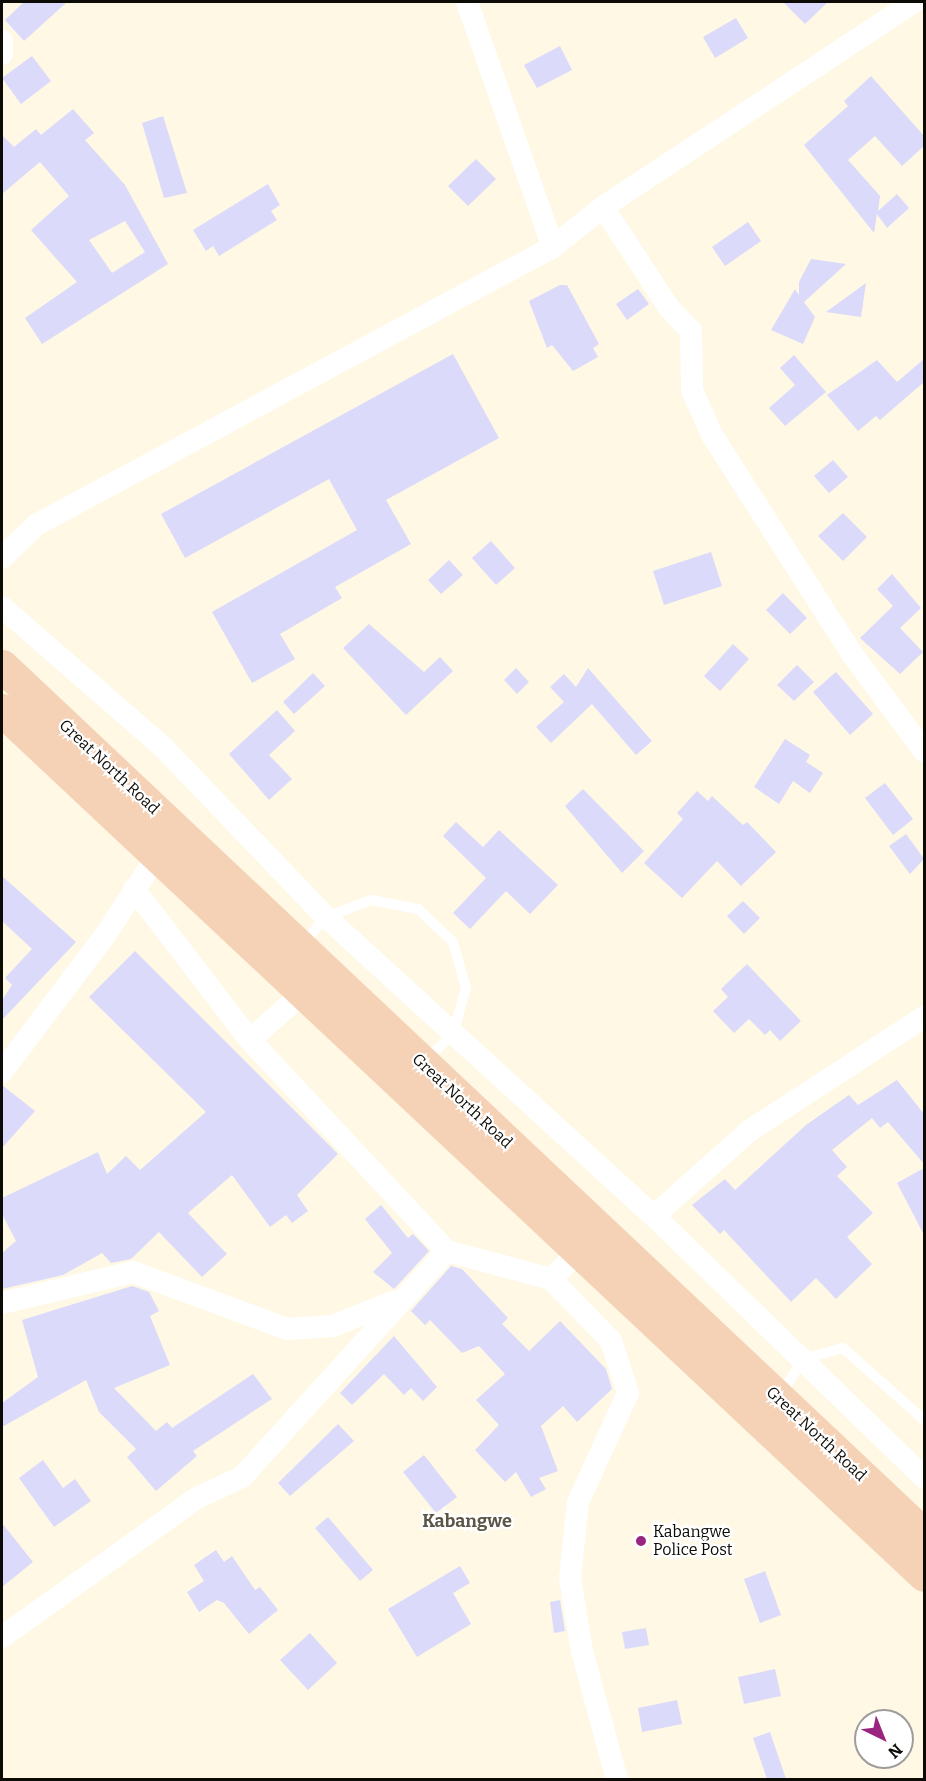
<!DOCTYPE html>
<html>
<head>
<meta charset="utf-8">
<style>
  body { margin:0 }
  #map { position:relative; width:926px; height:1781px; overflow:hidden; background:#fef8e5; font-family:Bitter,serif }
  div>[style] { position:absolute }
  .building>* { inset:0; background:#dbdafb }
  .service>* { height:10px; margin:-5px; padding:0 5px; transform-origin:5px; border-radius:5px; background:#fff }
  .minor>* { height:22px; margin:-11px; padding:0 11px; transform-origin:11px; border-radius:11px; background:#fff }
  .primary>* { height:33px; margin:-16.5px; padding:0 16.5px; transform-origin:16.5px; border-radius:16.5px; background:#f5d1b6 }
  .dots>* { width:16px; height:16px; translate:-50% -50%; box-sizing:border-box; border:3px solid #fff; border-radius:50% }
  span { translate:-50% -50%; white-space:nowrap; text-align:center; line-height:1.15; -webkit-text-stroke:4.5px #fff; paint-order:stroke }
  .street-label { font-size:16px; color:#0d0b06 }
  .poi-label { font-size:16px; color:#0d0b06 }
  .left { translate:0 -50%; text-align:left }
  .neighbourhood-label { font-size:18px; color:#5c5647; font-weight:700 }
  .frame { position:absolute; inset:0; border:3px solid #0d0b06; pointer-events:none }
  .north { position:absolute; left:854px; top:1709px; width:60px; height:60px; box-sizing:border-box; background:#fff; border:2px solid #9e9d9b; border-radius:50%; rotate:137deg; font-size:16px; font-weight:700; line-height:24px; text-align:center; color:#0d0b06 }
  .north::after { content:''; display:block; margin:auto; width:21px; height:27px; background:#9a2580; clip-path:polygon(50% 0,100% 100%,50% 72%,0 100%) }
</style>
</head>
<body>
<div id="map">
  <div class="building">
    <i style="clip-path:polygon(24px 2px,67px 2px,24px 41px,5px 20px)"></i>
    <i style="clip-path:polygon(783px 2px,828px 2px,805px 24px)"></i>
    <i style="clip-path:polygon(736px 18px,748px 38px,715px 58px,703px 37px)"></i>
    <i style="clip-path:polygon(560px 46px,572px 70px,537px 88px,524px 65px)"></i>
    <i style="clip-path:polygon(32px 56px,51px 81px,21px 104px,2px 78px)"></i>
    <i style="clip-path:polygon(871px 76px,924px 136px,924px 146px,902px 166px,875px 136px,848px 160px,880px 196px,878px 211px,897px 194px,909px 208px,887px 228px,877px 214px,874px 233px,804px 145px,848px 106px,844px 101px)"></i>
    <i style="clip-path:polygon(evenodd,73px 109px,94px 133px,85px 140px,125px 185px,168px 264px,42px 344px,25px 318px,77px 282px,31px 230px,69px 196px,40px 162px,2px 194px,2px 135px,14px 147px,36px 129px,41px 135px,73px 109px,125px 221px,145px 252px,112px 273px,89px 240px,125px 221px)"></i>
    <i style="clip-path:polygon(163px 116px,187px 193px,164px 198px,142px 123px)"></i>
    <i style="clip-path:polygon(476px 159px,496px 179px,468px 206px,448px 186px)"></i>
    <i style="clip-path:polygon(268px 184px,280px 205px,271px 211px,277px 220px,219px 256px,213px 246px,206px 251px,193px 230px)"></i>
    <i style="clip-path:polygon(748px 222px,761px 241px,725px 266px,712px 247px)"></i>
    <i style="clip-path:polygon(811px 259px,846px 264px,804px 302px,815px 317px,803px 344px,771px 330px,795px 289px,799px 295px,799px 282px)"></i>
    <i style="clip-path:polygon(866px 283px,861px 317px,826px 312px)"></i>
    <i style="clip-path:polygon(560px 285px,567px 285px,599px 344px,593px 348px,598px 357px,573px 371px,552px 345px,547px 348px,529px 301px)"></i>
    <i style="clip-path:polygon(638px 289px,649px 304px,627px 320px,616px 304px)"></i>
    <i style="clip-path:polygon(453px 354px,499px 438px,386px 500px,411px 544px,335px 587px,342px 598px,280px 634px,295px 659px,252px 683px,212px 612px,357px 530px,329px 479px,185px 558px,161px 514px)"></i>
    <i style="clip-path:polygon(794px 355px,826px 392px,785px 426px,769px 408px,795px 385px,780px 368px)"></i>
    <i style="clip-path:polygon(924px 359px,924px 382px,880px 420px,876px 416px,858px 431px,827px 395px,877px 360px,897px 382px)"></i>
    <i style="clip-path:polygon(833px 460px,848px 477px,829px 493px,814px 476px)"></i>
    <i style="clip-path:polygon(843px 513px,867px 537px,843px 561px,818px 536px)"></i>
    <i style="clip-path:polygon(491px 541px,515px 568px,496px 585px,472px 558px)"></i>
    <i style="clip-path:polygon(711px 552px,722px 586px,664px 605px,653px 571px)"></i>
    <i style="clip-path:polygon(449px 560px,463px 575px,441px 594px,428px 580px)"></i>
    <i style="clip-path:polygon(892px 574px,921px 608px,900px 628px,923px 652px,900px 674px,860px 638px,893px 606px,877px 589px)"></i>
    <i style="clip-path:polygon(783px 593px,807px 618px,790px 634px,766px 610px)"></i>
    <i style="clip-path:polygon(369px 624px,424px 672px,440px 657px,453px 671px,406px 715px,343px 648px)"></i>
    <i style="clip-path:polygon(733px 644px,749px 659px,720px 691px,704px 676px)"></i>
    <i style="clip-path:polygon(797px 665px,814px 682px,794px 701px,777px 685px)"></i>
    <i style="clip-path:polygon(516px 668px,529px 682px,517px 694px,504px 680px)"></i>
    <i style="clip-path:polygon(588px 668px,652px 741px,636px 755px,592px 704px,551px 743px,536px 727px,564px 702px,550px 687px,564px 674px,576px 687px)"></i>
    <i style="clip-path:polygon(836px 672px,873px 714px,850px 735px,813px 692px)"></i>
    <i style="clip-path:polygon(313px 673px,325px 686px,294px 714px,283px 702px)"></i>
    <i style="clip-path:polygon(277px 710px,295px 731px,269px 755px,292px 779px,269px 800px,229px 754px)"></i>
    <i style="clip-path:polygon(785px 739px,810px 755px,806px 762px,823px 773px,810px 793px,793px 781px,779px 804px,754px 787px)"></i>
    <i style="clip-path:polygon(885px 783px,913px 819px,893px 835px,865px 798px)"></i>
    <i style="clip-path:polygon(583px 789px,644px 851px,622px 873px,565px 806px)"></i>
    <i style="clip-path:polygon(697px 791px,708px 801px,712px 796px,743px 825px,747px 822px,776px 852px,741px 886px,717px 861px,682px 898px,644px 863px,683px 819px,677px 813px)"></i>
    <i style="clip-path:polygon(456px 822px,483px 847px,499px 830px,558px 885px,530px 914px,506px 891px,470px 929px,453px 913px,486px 878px,443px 836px)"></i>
    <i style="clip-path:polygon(906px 834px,924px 859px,910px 874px,889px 846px)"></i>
    <i style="clip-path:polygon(2px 876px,76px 942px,2px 1020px,2px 1000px,12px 985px,5px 978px,32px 949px,2px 921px)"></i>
    <i style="clip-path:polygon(743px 901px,760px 918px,744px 934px,727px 916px)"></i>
    <i style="clip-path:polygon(135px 951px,338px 1154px,297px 1195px,308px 1211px,292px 1223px,286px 1215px,270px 1227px,232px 1175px,188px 1213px,227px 1254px,202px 1277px,159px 1232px,131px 1259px,111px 1263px,102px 1253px,63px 1275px,2px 1289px,2px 1253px,16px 1241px,2px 1214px,2px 1198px,98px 1152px,107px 1174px,126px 1156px,140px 1170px,206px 1112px,89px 997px)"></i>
    <i style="clip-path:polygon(747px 964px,801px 1021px,780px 1041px,770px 1030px,765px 1035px,749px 1019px,734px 1033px,713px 1011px,728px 997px,721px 989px)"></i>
    <i style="clip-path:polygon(897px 1080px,924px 1114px,924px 1164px,888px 1122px,880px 1128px,872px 1118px,832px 1150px,847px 1167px,837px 1176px,873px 1213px,847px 1237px,872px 1264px,836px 1299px,816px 1278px,791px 1302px,724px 1230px,720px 1234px,692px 1205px,725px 1179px,735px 1190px,806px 1125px,849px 1095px,858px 1105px)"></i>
    <i style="clip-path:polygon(2px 1085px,35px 1111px,2px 1148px)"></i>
    <i style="clip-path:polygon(924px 1168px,924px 1235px,897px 1183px)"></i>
    <i style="clip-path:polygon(381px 1205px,408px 1238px,413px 1234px,429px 1251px,394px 1289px,373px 1272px,392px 1253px,365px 1219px)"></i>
    <i style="clip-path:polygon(451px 1266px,462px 1269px,508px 1318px,502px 1324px,529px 1351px,560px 1321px,606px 1369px,612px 1389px,577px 1422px,563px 1406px,541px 1426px,558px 1471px,539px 1478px,546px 1489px,531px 1497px,516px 1472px,505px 1482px,475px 1450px,499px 1425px,476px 1400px,505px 1374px,479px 1346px,462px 1353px,430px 1320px,425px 1325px,411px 1311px)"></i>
    <i style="clip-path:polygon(132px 1286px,149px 1292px,159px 1311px,150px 1316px,170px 1365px,114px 1388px,156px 1431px,167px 1422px,172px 1428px,253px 1374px,272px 1399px,193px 1451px,197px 1456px,156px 1491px,127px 1457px,136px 1449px,99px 1412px,86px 1380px,2px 1427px,2px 1403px,38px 1377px,22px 1320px)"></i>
    <i style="clip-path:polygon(394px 1336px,437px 1387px,423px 1401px,411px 1388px,404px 1395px,384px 1374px,352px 1405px,340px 1393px)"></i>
    <i style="clip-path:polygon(338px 1424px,354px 1441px,290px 1496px,278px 1483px)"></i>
    <i style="clip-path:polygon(424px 1455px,457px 1497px,436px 1513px,403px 1472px)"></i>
    <i style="clip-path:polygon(43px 1460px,63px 1488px,75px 1479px,91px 1501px,54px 1527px,19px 1478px)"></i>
    <i style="clip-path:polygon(328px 1517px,373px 1570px,360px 1581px,315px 1528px)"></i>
    <i style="clip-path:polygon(2px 1523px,33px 1562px,2px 1587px)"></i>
    <i style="clip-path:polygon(216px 1550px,224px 1562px,232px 1556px,255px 1590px,260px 1587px,278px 1610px,249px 1634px,224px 1603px,217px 1600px,199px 1612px,187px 1592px,204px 1581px,194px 1565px)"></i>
    <i style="clip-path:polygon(460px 1566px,470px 1583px,453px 1593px,471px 1624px,417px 1657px,388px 1609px)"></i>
    <i style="clip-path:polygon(765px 1571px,781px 1615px,760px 1623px,744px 1579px)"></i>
    <i style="clip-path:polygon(560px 1600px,565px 1631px,554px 1633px,550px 1602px)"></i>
    <i style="clip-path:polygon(646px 1628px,649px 1645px,625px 1649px,622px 1632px)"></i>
    <i style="clip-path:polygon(310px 1633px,337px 1663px,308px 1690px,280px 1660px)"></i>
    <i style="clip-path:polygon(775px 1669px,781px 1696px,744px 1704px,738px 1677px)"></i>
    <i style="clip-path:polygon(677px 1700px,682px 1724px,642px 1732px,638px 1708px)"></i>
    <i style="clip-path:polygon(770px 1732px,786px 1779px,767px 1779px,753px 1738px)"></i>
  </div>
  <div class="service">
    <i style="left:303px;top:944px;width:35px;rotate:-50deg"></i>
    <i style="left:326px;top:917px;width:48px;rotate:-20.7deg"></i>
    <i style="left:371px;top:900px;width:48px;rotate:10.8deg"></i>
    <i style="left:418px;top:909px;width:48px;rotate:43.3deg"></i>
    <i style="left:453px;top:942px;width:48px;rotate:74.2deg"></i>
    <i style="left:466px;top:988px;width:48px;rotate:105.8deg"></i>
    <i style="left:453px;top:1034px;width:39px;rotate:136deg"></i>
    <i style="left:780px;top:1396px;width:44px;rotate:-58.1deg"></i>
    <i style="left:803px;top:1359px;width:41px;rotate:-15.4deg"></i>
    <i style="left:843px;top:1348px;width:108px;rotate:41.6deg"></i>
  </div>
  <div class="minor">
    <i style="left:467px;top:2px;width:260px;rotate:70.7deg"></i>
    <i style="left:2px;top:41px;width:13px;rotate:90deg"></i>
    <i style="left:603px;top:207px;width:121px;rotate:56.8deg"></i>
    <i style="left:669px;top:308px;width:32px;rotate:46deg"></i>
    <i style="left:691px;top:331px;width:59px;rotate:89deg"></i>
    <i style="left:692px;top:390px;width:49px;rotate:66deg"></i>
    <i style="left:712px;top:435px;width:260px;rotate:57.4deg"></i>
    <i style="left:852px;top:654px;width:121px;rotate:53.4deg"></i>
    <i style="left:2px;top:558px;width:47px;rotate:-44.1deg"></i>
    <i style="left:36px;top:525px;width:587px;rotate:-28.27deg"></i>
    <i style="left:553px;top:247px;width:64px;rotate:-38.7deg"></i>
    <i style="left:603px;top:207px;width:372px;rotate:-33.4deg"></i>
    <i style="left:2px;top:607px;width:211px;rotate:41deg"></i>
    <i style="left:161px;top:745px;width:238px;rotate:46.2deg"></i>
    <i style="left:326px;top:917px;width:444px;rotate:42.4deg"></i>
    <i style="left:654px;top:1216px;width:376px;rotate:44.1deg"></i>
    <i style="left:134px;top:889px;width:190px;rotate:52.5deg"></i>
    <i style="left:250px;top:1040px;width:289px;rotate:47deg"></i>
    <i style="left:447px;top:1251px;width:108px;rotate:15.1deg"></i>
    <i style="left:250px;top:1040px;width:74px;rotate:-41.7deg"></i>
    <i style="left:2px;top:1072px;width:173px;rotate:-53deg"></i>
    <i style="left:106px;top:934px;width:93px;rotate:-56.8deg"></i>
    <i style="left:654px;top:1216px;width:127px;rotate:-41.8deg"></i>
    <i style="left:749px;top:1131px;width:209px;rotate:-33.1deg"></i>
    <i style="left:582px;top:1249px;width:43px;rotate:135.9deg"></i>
    <i style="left:551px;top:1279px;width:86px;rotate:45.9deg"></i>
    <i style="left:611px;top:1341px;width:55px;rotate:71.9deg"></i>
    <i style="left:628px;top:1393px;width:120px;rotate:114.6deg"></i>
    <i style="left:578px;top:1502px;width:76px;rotate:96deg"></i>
    <i style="left:570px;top:1578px;width:74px;rotate:80.7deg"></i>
    <i style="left:582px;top:1651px;width:134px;rotate:74.8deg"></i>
    <i style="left:2px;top:1303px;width:135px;rotate:-13.3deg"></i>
    <i style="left:133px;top:1272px;width:164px;rotate:20.3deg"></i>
    <i style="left:287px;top:1329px;width:46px;rotate:-3.7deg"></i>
    <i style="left:333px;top:1326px;width:64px;rotate:-22.1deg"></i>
    <i style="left:2px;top:1637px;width:239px;rotate:-35.5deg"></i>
    <i style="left:197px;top:1498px;width:50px;rotate:-25deg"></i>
    <i style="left:242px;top:1477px;width:305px;rotate:-47.8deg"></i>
  </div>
  <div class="primary">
    <i style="left:2px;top:666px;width:1267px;rotate:43.3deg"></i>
    <i style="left:2px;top:710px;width:1264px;rotate:43.17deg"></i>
  </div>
  <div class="dots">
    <i style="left:641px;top:1541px;background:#9a2580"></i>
  </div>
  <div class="street-label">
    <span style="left:109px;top:767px;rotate:43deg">Great North Road</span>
    <span style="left:462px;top:1101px;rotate:43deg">Great North Road</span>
    <span style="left:816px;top:1434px;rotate:43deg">Great North Road</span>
  </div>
  <div class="poi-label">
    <span class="left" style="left:653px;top:1541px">Kabangwe<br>Police Post</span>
  </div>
  <div class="neighbourhood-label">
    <span style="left:467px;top:1521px">Kabangwe</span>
  </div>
  <div class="frame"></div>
  <div class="north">N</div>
</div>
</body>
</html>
